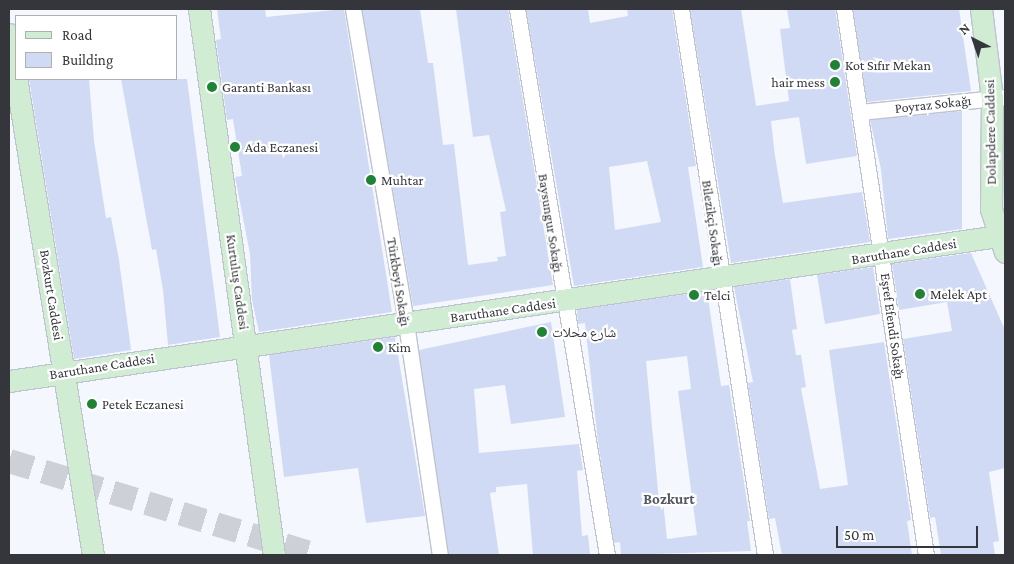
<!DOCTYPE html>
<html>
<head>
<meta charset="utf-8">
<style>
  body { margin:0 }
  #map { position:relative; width:1014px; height:564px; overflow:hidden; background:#f4f7fe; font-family:"Crimson Pro","Noto Naskh Arabic",serif }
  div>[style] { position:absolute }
  .building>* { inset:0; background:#d0daf4 }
  .primary-tunnel>* { height:24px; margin-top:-12px; transform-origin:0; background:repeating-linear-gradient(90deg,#ced0d7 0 24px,transparent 0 36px) }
  .roads { filter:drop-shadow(1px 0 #bec3ce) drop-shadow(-1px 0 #bec3ce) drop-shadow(0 1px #bec3ce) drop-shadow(0 -1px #bec3ce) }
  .street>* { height:15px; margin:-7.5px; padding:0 7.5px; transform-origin:7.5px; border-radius:7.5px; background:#fff }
  .secondary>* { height:21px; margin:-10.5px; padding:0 10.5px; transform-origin:10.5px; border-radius:10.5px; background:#d0edd4 }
  .dots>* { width:14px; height:14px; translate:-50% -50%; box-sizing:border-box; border:2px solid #fff; border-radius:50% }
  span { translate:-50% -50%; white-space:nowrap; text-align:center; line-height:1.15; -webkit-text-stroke:4.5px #fff; paint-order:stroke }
  .poi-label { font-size:14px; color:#34363b }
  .left { translate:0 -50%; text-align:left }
  .right { translate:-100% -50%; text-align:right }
  .street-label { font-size:14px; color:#34363b }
  .neighbourhood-label { font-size:15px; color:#535761; font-weight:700 }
  .frame { position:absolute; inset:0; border:10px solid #34363b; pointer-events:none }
  .legend { position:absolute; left:15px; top:15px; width:162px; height:65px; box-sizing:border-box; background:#fff; border:1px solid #aeafb1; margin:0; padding:6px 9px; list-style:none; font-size:15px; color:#34363b }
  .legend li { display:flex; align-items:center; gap:10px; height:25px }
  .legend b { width:25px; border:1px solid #aeafb1 }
  .north { position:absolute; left:949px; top:15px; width:50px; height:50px; -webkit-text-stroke:4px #fff; paint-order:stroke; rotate:319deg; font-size:14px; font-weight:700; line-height:20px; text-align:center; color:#34363b }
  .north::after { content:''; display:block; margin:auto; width:18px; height:22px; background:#34363b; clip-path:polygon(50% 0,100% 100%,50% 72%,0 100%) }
  .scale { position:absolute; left:836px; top:526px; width:142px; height:22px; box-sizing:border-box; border:2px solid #34363b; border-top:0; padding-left:6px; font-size:15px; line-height:18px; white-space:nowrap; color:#34363b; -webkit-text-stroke:4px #fff; paint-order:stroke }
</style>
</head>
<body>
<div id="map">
  <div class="building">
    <i style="clip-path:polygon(217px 9px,265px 9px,266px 17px,344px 9px,392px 312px,259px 332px,252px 300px,250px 254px,235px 177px,242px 176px,233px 119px,227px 120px,216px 40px,221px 39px)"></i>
    <i style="clip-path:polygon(362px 9px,420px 9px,428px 63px,433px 63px,443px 145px,454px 144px,468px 265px,498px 261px,497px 257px,506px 256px,500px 212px,506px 211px,489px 135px,473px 137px,456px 9px,508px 9px,553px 285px,413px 306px)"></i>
    <i style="clip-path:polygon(evenodd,526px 9px,588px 9px,590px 23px,628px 16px,627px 9px,672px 9px,696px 166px,688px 167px,703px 267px,574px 286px,526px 9px,647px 161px,661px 222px,615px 230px,609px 167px,647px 161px)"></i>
    <i style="clip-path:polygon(690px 9px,741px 9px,756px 106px,789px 101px,780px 29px,790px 28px,787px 9px,835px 9px,857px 156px,806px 164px,799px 117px,771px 121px,775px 156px,783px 203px,862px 192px,870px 242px,731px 263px)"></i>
    <i style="clip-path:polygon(853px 9px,959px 9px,971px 91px,867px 102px)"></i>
    <i style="clip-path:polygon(29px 79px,89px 79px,94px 141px,106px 218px,111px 217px,119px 260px,131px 350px,74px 359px)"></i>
    <i style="clip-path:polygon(121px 79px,187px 79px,220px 337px,168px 345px,163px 290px,156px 249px,152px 250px)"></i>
    <i style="clip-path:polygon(962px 111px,962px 229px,888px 239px,881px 169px,870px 120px)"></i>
    <i style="clip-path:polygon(971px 253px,1005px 330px,1005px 468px,989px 472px,999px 541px,993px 542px,995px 555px,941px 555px,935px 517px,930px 518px,903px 339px,952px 331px,947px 302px,899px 310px,892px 264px)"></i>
    <i style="clip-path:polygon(873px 267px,880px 314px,825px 324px,817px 275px)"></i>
    <i style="clip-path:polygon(790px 279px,797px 329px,792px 330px,796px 355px,801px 355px,806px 387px,801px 388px,820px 489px,848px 485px,829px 350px,884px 342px,911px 520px,907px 521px,912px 555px,782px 555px,775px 518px,769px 519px,748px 383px,753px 382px,734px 287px)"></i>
    <i style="clip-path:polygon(evenodd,707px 291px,721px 386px,729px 385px,750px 521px,747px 521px,751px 551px,621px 555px,620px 542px,614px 543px,598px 442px,585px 323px,578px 324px,577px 310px,707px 291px,687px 356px,691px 389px,678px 391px,697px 535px,667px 539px,663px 501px,659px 502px,646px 361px,687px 356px)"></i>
    <i style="clip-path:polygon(551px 322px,565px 417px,511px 424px,505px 385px,474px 389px,479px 453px,579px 444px,583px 470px,577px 471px,582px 536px,588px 535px,590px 555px,533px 555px,527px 484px,496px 487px,496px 492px,490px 493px,499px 555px,449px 555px,419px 350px)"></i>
    <i style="clip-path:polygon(395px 337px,425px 516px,366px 523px,358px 468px,284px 477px,269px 355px)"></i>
  </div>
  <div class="primary-tunnel">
    <i style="left:9px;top:461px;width:321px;rotate:17deg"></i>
    <i style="left:9px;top:555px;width:1px"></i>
  </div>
  <div class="roads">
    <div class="street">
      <i style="left:353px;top:9px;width:318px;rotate:80.4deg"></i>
      <i style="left:406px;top:323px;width:234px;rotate:81.7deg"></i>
      <i style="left:517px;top:9px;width:553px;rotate:80.64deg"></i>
      <i style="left:681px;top:9px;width:552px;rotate:81.25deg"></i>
      <i style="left:844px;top:9px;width:552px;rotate:81.46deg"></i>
      <i style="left:860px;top:112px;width:146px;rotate:-5.9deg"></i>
    </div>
    <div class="secondary">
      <i style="left:199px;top:9px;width:551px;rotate:82.18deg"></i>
      <i style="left:981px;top:9px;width:90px;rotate:83deg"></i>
      <i style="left:992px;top:98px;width:111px;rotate:90.5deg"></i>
      <i style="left:991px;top:209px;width:45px;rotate:72deg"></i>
      <i style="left:9px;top:34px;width:528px;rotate:80.84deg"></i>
      <i style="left:9px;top:381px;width:1000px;rotate:-8.34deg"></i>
    </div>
  </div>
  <div class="dots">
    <i style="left:835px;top:65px;background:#208235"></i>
    <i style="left:835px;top:82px;background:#208235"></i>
    <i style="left:212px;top:87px;background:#208235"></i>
    <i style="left:235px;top:147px;background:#208235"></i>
    <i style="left:371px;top:180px;background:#208235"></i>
    <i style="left:920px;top:294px;background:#208235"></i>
    <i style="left:694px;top:295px;background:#208235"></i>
    <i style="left:542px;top:332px;background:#208235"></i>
    <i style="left:378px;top:347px;background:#208235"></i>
    <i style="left:92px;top:404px;background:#208235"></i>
  </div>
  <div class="poi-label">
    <span class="left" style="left:845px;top:65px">Kot Sıfır Mekan</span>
    <span class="right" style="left:825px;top:82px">hair mess</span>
    <span class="left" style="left:222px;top:87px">Garanti Bankası</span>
    <span class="left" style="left:245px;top:147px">Ada Eczanesi</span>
    <span class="left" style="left:381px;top:180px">Muhtar</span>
    <span class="left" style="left:930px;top:294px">Melek Apt</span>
    <span class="left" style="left:704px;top:295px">Telci</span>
    <span class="left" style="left:552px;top:332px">شارع محلات</span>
    <span class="left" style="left:388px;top:347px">Kim</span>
    <span class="left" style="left:102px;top:404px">Petek Eczanesi</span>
  </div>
  <div class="street-label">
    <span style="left:933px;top:104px;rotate:-6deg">Poyraz Sokağı</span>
    <span style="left:990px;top:132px;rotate:-91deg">Dolapdere Caddesi</span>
    <span style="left:551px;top:223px;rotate:81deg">Baysungur Sokağı</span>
    <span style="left:713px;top:223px;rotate:82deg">Bilezikçi Sokağı</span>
    <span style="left:904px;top:251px;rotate:-9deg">Baruthane Caddesi</span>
    <span style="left:238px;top:282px;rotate:82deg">Kurtuluş Caddesi</span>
    <span style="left:399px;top:282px;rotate:81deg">Türkbeyi Sokağı</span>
    <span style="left:52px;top:295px;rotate:81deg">Bozkurt Caddesi</span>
    <span style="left:503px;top:310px;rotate:-8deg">Baruthane Caddesi</span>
    <span style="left:893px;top:326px;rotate:82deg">Eşref Efendi Sokağı</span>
    <span style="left:102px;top:366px;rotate:-9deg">Baruthane Caddesi</span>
  </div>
  <div class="neighbourhood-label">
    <span style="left:669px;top:500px">Bozkurt</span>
  </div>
  <div class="frame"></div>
  <ul class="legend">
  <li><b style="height:6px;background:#d0edd4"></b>Road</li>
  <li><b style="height:14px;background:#d0daf4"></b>Building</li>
  </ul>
  <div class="north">N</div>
  <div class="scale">50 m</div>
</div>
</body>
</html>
